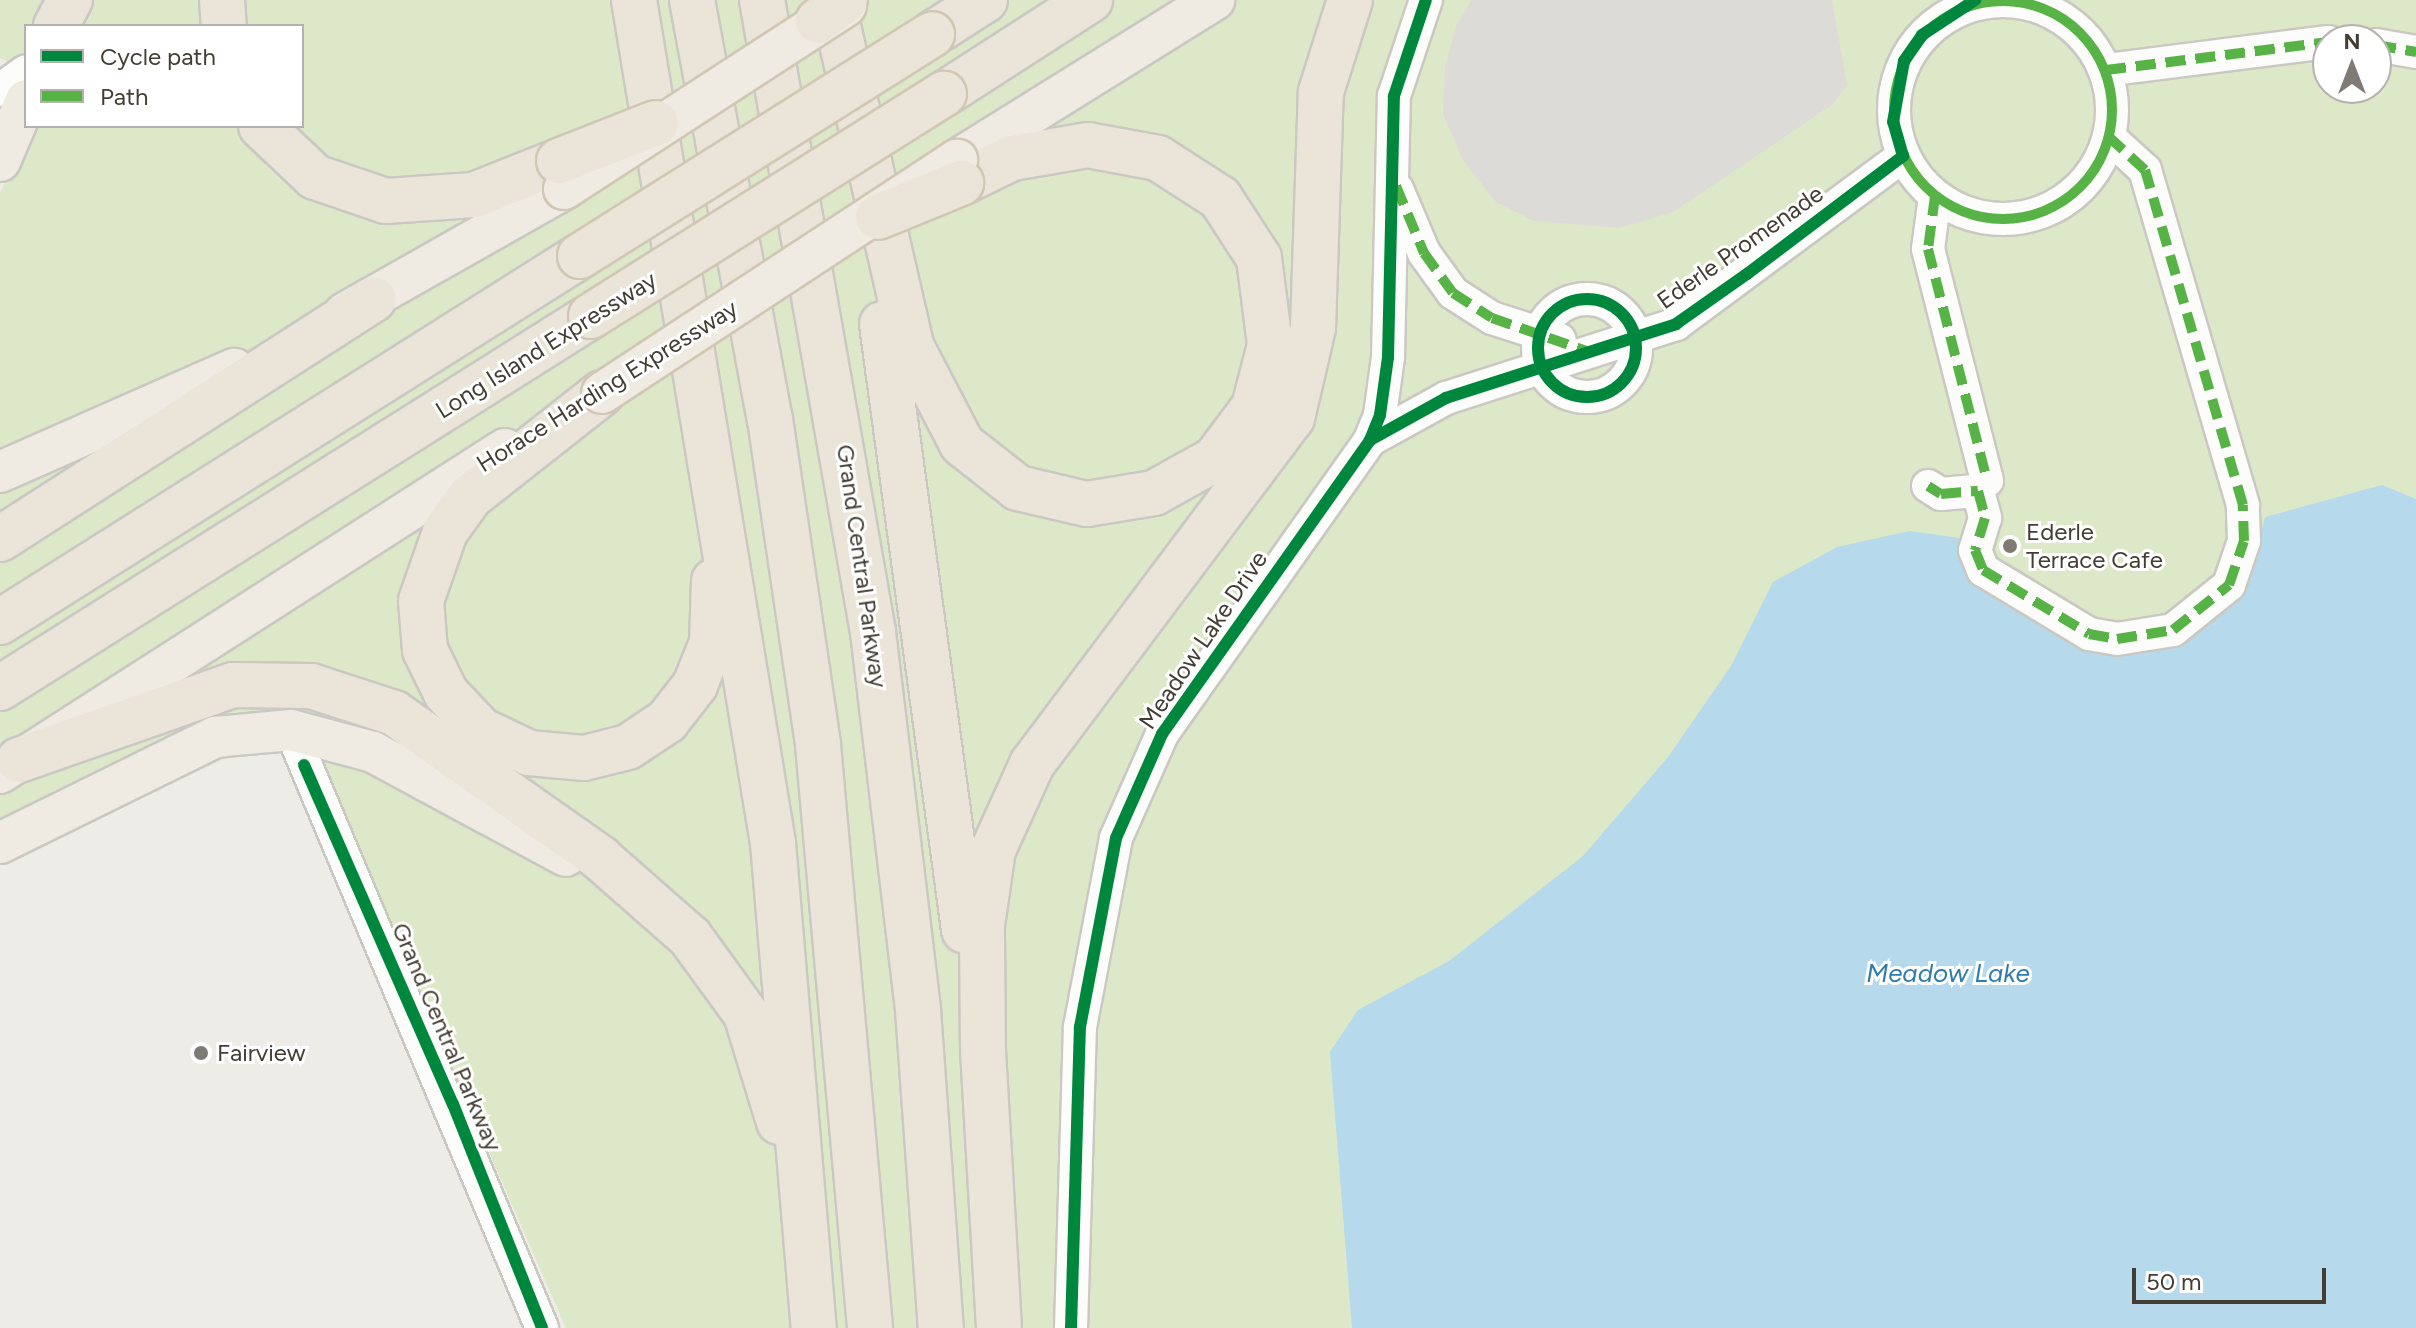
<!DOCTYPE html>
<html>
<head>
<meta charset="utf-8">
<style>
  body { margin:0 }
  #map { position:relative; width:2416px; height:1328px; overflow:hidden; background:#eeece7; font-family:Figtree,sans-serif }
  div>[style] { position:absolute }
  .green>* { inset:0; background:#dce8c7 }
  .parking>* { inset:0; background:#dddbd7 }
  .water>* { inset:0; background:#b7d9ec }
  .roads { filter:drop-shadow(2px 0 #cac8c3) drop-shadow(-2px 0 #cac8c3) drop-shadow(0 2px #cac8c3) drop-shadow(0 -2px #cac8c3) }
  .minor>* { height:32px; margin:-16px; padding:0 16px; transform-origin:16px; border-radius:16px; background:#fcfcfb }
  .minor>.ring { margin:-16px; padding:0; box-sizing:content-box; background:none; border:32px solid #fcfcfb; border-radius:50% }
  .major>* { height:40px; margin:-20px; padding:0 20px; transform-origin:20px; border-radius:20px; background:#f0ebe2 }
  .highway>* { height:44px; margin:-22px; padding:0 22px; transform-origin:22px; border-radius:22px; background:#ebe4d8 }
  .bridges { filter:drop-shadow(2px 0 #d0c7b5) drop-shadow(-2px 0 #d0c7b5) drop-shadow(0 2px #d0c7b5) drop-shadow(0 -2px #d0c7b5) }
  .major-bridge>* { height:40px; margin:-20px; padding:0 20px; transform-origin:20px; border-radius:20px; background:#f0ebe2 }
  .highway-bridge>* { height:44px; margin:-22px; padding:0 22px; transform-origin:22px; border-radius:22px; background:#ebe4d8 }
  .quiet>* { height:10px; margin-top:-5px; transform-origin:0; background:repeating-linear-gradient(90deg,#57b346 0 20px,transparent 0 30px) }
  .quiet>.ring { margin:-5px; padding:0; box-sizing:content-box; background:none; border:10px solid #57b346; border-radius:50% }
  .cycleway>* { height:12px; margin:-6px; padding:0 6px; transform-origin:6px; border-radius:6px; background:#00873e }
  .cycleway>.ring { margin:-6px; padding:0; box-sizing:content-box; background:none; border:12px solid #00873e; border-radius:50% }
  .dots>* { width:22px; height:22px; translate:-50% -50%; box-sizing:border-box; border:4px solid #fff; border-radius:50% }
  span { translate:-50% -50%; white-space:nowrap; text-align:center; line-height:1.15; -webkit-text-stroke:6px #fff; paint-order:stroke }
  .street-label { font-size:24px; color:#433d34 }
  .poi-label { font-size:24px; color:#433d34 }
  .left { translate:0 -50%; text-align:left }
  .water-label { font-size:26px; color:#307cac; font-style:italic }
  .legend { position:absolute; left:24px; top:24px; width:280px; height:104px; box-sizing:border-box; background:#fff; border:2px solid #b4b1ae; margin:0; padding:10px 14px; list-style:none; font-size:24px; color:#433d34 }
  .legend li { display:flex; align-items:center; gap:16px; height:40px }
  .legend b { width:40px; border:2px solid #b4b1ae }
  .north { position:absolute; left:2312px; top:24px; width:80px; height:80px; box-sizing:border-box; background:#fff; border:2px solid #b4b1ae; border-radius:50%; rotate:0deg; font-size:22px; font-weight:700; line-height:32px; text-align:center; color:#433d34 }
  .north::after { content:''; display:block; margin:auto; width:28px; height:36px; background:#7f7a73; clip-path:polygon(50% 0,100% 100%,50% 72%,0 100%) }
  .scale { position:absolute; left:2132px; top:1268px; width:194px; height:36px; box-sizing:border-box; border:4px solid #433d34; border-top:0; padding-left:10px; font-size:24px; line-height:28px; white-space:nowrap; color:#433d34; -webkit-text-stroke:6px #fff; paint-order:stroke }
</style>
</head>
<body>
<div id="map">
  <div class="green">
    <i style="clip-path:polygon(evenodd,0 0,2416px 0,2416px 1328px,566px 1328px,304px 729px,125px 778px,0 843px,0 193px,33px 126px,302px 126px,302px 26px,26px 26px,26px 68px,0 58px,0 0,2328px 40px,2376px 40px,2376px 88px,2328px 88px,2328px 40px)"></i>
  </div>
  <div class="parking">
    <i style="clip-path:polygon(1472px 0,1832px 0,1847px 85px,1832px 105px,1673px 212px,1619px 228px,1534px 221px,1496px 202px,1463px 160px,1443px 114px,1445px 67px,1456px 26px)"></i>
  </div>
  <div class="water">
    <i style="clip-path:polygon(2382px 485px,2416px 499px,2416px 1328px,1352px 1328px,1330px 1052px,1358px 1010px,1449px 961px,1583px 856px,1668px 757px,1731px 666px,1773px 582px,1837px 547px,1910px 531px,1966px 539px,2015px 602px,2050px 632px,2117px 652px,2141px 651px,2186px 638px,2225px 611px,2251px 573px,2265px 517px)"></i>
  </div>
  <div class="roads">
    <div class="minor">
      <i class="ring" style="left:1894px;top:1px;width:186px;height:186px"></i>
      <i style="left:2376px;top:45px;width:41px;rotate:9.9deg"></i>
      <i style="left:2106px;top:70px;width:224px;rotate:-7.2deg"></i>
      <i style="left:0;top:90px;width:32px;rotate:-36deg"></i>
      <i style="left:1397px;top:189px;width:69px;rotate:67.1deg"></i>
      <i style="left:1424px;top:253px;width:49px;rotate:54.1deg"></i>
      <i style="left:1453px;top:293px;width:46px;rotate:32.7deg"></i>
      <i style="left:1492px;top:318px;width:71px;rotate:17.9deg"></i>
      <i style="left:1935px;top:196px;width:53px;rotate:97.5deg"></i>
      <i style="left:1928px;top:249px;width:239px;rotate:75.7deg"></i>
      <i class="ring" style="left:1538px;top:299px;width:66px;height:66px"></i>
      <i style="left:1370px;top:440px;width:87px;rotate:-28.9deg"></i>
      <i style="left:1446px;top:398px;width:242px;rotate:-17.8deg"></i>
      <i style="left:1676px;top:324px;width:282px;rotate:-36.5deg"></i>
      <i style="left:1928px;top:486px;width:15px;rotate:32deg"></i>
      <i style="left:1941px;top:494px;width:37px;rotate:-5deg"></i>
      <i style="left:1978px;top:491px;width:28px;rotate:75deg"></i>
      <i style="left:1985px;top:518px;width:34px;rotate:107deg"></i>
      <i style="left:1975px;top:550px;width:22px;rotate:68deg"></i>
      <i style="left:1983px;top:570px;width:124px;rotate:31.1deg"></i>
      <i style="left:2089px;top:634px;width:28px;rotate:10deg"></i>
      <i style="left:2117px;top:639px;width:57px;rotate:-9.1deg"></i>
      <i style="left:2173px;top:630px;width:72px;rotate:-38.8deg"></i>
      <i style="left:2229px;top:585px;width:46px;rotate:-71.2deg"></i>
      <i style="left:2244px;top:541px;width:36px;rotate:-92deg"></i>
      <i style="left:2243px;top:505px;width:349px;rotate:-106.3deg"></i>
      <i style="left:2145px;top:170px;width:47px;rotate:-137.6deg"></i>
      <i style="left:291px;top:730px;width:649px;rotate:67.23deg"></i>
      <i style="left:1071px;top:1328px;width:301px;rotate:-88.3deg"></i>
      <i style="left:1080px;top:1027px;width:192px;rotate:-79.2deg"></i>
      <i style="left:1116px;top:838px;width:114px;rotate:-66.1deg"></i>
      <i style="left:1162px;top:734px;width:360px;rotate:-54.7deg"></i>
      <i style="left:1370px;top:440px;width:27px;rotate:-68deg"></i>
      <i style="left:1380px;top:415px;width:59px;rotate:-82.1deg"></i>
      <i style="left:1388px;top:357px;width:261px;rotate:-88.7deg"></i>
      <i style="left:1394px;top:96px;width:101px;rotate:-71.6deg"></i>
    </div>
    <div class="major">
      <i style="left:957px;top:160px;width:303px;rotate:-31.9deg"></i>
      <i style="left:0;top:161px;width:66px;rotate:-66.9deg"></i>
      <i style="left:345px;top:313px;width:252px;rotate:-29.5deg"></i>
      <i style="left:0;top:472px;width:256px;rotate:-23.8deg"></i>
      <i style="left:0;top:773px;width:600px;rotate:-32.68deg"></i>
      <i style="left:0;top:843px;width:240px;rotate:-26.2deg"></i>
      <i style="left:215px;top:737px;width:76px;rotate:-5.3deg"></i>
      <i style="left:291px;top:730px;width:85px;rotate:15deg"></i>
      <i style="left:373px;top:752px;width:219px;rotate:28.3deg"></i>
    </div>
    <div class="highway">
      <i style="left:222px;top:0;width:26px;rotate:86deg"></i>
      <i style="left:634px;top:0;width:854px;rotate:80.64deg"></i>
      <i style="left:773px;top:843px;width:487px;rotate:85.2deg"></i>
      <i style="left:692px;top:0;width:426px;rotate:79.5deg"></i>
      <i style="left:770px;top:419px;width:330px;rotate:81.6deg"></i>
      <i style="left:818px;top:745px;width:585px;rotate:84.9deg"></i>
      <i style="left:762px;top:0;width:642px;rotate:80.04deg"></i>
      <i style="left:873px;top:632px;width:381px;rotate:83.2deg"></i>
      <i style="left:918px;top:1010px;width:319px;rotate:85.9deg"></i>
      <i style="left:832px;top:0;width:355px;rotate:77.1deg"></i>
      <i style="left:911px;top:346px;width:110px;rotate:62.5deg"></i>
      <i style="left:962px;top:444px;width:71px;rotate:38.2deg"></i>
      <i style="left:1018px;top:488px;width:71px;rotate:13.1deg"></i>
      <i style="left:1087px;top:504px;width:68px;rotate:-9.3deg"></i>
      <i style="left:1154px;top:493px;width:70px;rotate:-29.1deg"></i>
      <i style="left:1215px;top:459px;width:65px;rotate:-53.1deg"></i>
      <i style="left:1254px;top:407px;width:64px;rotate:-75.5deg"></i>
      <i style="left:1270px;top:345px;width:88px;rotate:-97.2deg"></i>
      <i style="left:1259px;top:258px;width:72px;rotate:-123deg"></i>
      <i style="left:1220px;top:198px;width:74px;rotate:-147.2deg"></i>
      <i style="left:1158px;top:158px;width:71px;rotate:-169.5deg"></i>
      <i style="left:1088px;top:145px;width:77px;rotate:170.3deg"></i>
      <i style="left:1012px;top:158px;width:57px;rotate:153.9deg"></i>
      <i style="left:56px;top:26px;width:30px;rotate:-62deg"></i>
      <i style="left:932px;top:34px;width:63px;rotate:-32.7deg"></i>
      <i style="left:944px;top:94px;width:174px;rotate:-32.8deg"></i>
      <i style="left:261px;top:126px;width:74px;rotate:43.4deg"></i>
      <i style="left:315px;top:177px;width:75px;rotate:18.7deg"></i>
      <i style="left:386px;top:201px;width:88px;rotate:-3.9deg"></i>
      <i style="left:474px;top:195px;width:92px;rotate:-21.8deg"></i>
      <i style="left:882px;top:324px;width:612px;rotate:82.29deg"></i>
      <i style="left:602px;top:393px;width:168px;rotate:141.8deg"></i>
      <i style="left:470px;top:497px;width:43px;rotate:125.5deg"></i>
      <i style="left:445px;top:532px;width:73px;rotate:109.2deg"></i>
      <i style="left:421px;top:601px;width:49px;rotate:85.3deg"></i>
      <i style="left:425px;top:650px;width:48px;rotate:64deg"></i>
      <i style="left:446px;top:693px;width:51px;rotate:46.6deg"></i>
      <i style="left:481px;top:730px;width:53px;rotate:25.6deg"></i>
      <i style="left:529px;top:753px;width:55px;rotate:5.2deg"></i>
      <i style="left:584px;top:758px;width:45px;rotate:-14deg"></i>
      <i style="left:628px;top:747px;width:47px;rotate:-33.7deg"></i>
      <i style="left:667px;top:721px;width:46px;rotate:-52.1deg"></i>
      <i style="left:695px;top:685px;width:45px;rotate:-68deg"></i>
      <i style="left:712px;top:643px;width:62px;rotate:-88.2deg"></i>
      <i style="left:0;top:539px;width:444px;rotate:-32.7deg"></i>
      <i style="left:0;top:622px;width:686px;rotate:-32.25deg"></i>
      <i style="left:0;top:688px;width:698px;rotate:-32.19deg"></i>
      <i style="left:19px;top:760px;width:227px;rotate:-19.3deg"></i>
      <i style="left:233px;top:685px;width:78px;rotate:0.7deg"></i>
      <i style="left:311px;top:686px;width:87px;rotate:18deg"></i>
      <i style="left:394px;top:713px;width:252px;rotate:35.1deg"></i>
      <i style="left:600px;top:858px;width:120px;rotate:41.3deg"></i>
      <i style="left:690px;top:937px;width:95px;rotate:54deg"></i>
      <i style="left:746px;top:1014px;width:113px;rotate:73deg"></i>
      <i style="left:999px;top:1328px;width:278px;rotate:-93.3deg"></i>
      <i style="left:983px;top:1050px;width:125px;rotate:-90.5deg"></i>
      <i style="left:982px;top:925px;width:76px;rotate:-81.7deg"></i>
      <i style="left:993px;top:850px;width:94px;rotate:-65.6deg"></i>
      <i style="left:1032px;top:764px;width:433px;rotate:-53.1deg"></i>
      <i style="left:1292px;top:418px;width:92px;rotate:-76.9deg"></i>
      <i style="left:1313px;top:328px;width:236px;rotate:-88.1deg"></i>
      <i style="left:1321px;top:92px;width:96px;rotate:-72.5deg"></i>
    </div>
  </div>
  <div class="bridges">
    <div class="major-bridge">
      <i style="left:564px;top:189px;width:336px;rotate:-33deg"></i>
      <i style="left:602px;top:393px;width:425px;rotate:-33.3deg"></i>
    </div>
    <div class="highway-bridge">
      <i style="left:818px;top:21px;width:34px;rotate:-38deg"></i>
      <i style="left:559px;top:161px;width:104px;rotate:-21.4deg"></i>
      <i style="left:878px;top:217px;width:90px;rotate:-22.3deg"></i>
      <i style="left:580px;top:256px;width:416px;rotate:-32.2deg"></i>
      <i style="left:591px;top:316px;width:417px;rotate:-32.2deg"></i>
    </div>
  </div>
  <div class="quiet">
    <i class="ring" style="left:1894px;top:1px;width:208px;height:208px"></i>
    <i style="left:2376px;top:45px;width:41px;rotate:9.9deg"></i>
    <i style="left:2106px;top:70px;width:224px;rotate:-7.2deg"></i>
    <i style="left:1396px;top:186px;width:73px;rotate:67.3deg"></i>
    <i style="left:1424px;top:253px;width:49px;rotate:54.1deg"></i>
    <i style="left:1453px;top:293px;width:46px;rotate:32.7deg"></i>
    <i style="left:1492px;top:318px;width:103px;rotate:19.3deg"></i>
    <i style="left:1935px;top:196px;width:53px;rotate:97.5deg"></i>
    <i style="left:1928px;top:249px;width:239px;rotate:75.7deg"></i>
    <i style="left:1928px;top:486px;width:15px;rotate:32deg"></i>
    <i style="left:1941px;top:494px;width:37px;rotate:-5deg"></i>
    <i style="left:1978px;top:491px;width:28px;rotate:75deg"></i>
    <i style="left:1985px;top:518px;width:34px;rotate:107deg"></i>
    <i style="left:1975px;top:550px;width:22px;rotate:68deg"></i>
    <i style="left:1983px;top:570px;width:124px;rotate:31.1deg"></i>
    <i style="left:2089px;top:634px;width:28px;rotate:10deg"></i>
    <i style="left:2117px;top:639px;width:57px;rotate:-9.1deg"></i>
    <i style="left:2173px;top:630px;width:72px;rotate:-38.8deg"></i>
    <i style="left:2229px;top:585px;width:46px;rotate:-71.2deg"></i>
    <i style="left:2244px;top:541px;width:36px;rotate:-92deg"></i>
    <i style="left:2243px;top:505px;width:349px;rotate:-106.3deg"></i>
    <i style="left:2145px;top:170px;width:47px;rotate:-137.6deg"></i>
  </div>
  <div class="cycleway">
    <i class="ring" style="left:1538px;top:299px;width:86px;height:86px"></i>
    <i style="left:1370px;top:440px;width:87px;rotate:-28.9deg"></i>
    <i style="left:1446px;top:398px;width:242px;rotate:-17.8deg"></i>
    <i style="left:1676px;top:324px;width:87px;rotate:-35.2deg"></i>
    <i style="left:1747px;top:274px;width:196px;rotate:-37.1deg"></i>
    <i style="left:1903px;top:156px;width:35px;rotate:-106deg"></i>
    <i style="left:1893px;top:122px;width:62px;rotate:-79.8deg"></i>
    <i style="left:1904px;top:61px;width:32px;rotate:-55deg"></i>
    <i style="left:1922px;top:35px;width:64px;rotate:-33.4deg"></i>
    <i style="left:304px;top:765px;width:370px;rotate:66.3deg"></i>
    <i style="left:453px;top:1104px;width:241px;rotate:68.3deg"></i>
    <i style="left:1071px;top:1328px;width:301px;rotate:-88.3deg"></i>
    <i style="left:1080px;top:1027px;width:192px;rotate:-79.2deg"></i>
    <i style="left:1116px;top:838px;width:114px;rotate:-66.1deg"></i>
    <i style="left:1162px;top:734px;width:360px;rotate:-54.7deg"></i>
    <i style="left:1370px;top:440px;width:27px;rotate:-68deg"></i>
    <i style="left:1380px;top:415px;width:59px;rotate:-82.1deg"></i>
    <i style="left:1388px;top:357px;width:261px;rotate:-88.7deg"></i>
    <i style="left:1394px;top:96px;width:101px;rotate:-71.6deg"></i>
  </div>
  <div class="dots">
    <i style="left:2010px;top:546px;background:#7f7a73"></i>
    <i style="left:201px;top:1053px;background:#7f7a73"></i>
  </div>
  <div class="street-label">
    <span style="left:1740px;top:247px;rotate:-35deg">Ederle Promenade</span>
    <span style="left:546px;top:345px;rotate:-32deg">Long Island Expressway</span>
    <span style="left:607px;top:386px;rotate:-32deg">Horace Harding Expressway</span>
    <span style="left:862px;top:566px;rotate:82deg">Grand Central Parkway</span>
    <span style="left:1203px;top:640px;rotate:-56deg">Meadow Lake Drive</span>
    <span style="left:447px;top:1037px;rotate:67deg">Grand Central Parkway</span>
  </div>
  <div class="poi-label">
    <span class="left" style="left:2026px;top:546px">Ederle<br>Terrace Cafe</span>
    <span class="left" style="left:217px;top:1053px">Fairview</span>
  </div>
  <div class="water-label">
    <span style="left:1948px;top:974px">Meadow Lake</span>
  </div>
  <ul class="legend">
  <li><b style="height:10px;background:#00873e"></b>Cycle path</li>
  <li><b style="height:10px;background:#57b346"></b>Path</li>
  </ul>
  <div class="north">N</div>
  <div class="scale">50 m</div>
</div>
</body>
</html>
